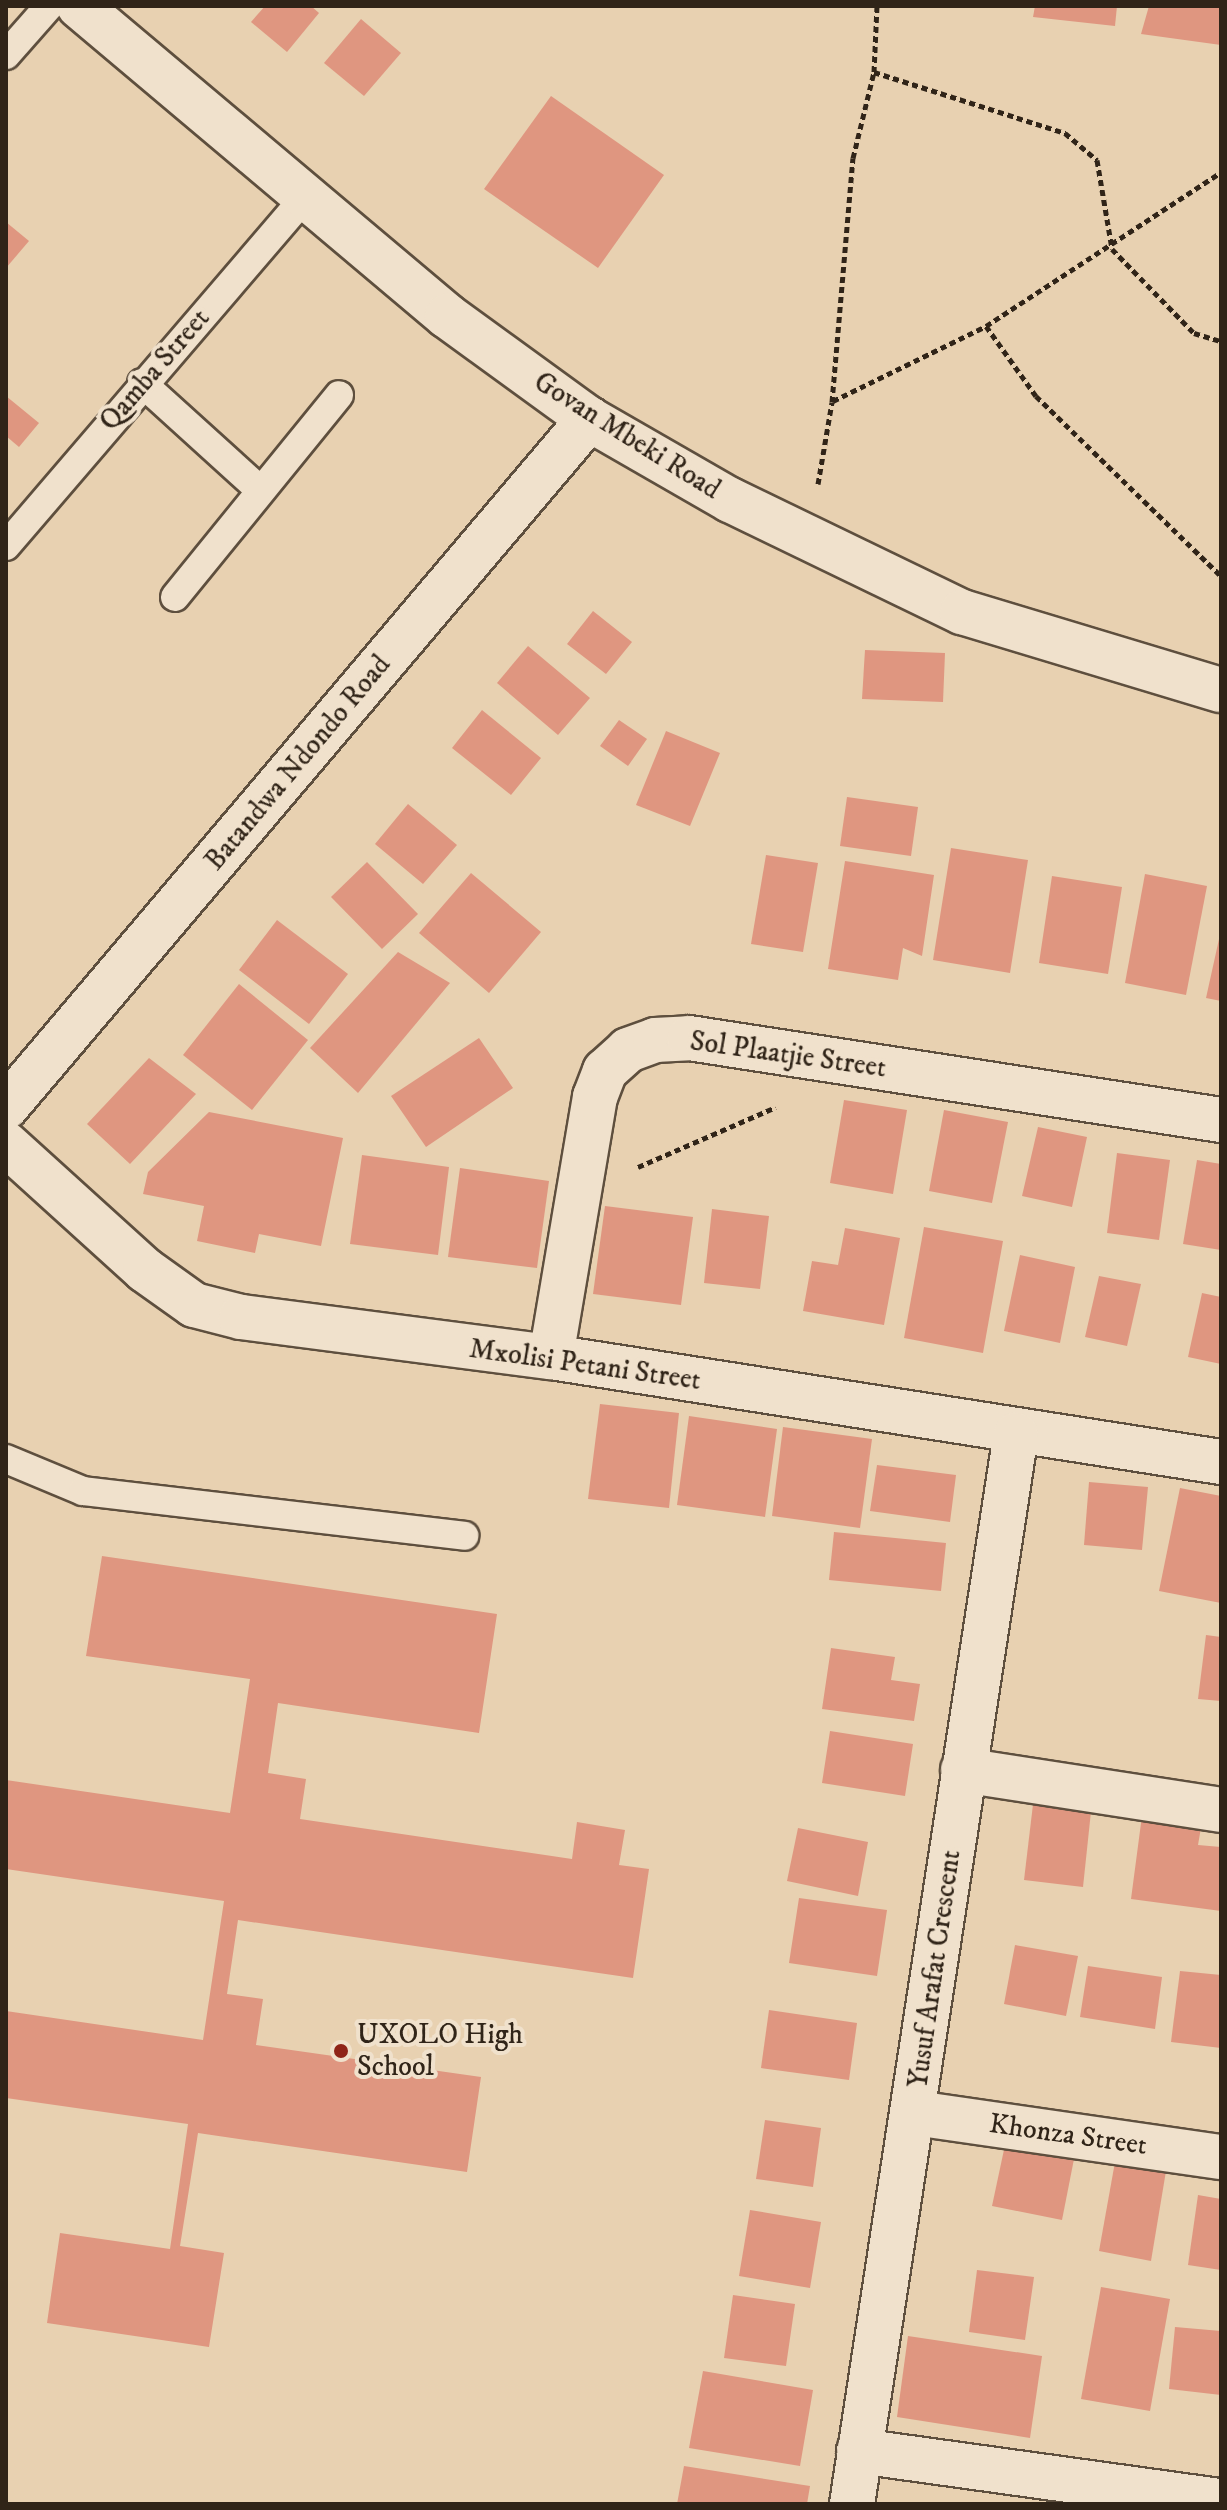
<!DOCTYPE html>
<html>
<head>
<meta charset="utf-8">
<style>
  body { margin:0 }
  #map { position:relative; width:1227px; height:2510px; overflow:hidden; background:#e8d1b1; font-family:"IM FELL DW Pica",serif }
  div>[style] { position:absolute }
  .building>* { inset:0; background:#df9680 }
  .path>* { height:5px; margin-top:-2.5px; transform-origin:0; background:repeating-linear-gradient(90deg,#302418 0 6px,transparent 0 10px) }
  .roads { filter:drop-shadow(2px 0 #5e4f3e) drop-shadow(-2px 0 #5e4f3e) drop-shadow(0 2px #5e4f3e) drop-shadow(0 -2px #5e4f3e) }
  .lane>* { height:28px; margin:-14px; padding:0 14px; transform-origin:14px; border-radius:14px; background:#f0e1cc }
  .street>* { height:44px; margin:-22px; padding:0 22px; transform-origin:22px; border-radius:22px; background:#f0e1cc }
  .dots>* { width:22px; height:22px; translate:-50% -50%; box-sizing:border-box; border:4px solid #f0e1cc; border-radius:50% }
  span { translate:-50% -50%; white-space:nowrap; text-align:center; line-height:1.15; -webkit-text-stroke:8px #f0e1cc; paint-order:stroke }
  .street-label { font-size:28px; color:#302418 }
  .poi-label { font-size:28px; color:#302418 }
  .left { translate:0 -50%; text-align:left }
  .frame { position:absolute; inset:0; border:8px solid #302418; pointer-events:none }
</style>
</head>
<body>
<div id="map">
  <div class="building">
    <i style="clip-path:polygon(265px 6px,311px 6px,319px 13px,287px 52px,251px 22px)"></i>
    <i style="clip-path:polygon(1035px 6px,1117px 6px,1115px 26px,1033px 17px)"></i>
    <i style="clip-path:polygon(1149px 6px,1221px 6px,1221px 45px,1141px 34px)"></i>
    <i style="clip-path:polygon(361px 19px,401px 53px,364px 96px,324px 63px)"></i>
    <i style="clip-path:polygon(551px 96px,664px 175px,598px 268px,484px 189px)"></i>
    <i style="clip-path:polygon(6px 222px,29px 241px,6px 268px)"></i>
    <i style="clip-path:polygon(6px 396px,39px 423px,19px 447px,6px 436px)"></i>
    <i style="clip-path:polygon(593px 611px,632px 642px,606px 674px,567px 644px)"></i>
    <i style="clip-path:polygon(528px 646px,590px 698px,558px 735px,497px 683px)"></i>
    <i style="clip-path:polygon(865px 650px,945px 653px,943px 702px,862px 699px)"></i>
    <i style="clip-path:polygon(482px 710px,541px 758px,511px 795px,452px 748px)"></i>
    <i style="clip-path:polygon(619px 720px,647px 739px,628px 766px,600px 746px)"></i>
    <i style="clip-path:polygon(666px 731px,720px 753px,690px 826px,636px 805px)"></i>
    <i style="clip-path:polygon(847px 797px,918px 807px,911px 856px,840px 846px)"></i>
    <i style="clip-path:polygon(408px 804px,457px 845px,423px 884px,375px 844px)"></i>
    <i style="clip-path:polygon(951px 848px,1028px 860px,1010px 973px,933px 960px)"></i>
    <i style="clip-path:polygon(766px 855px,818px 863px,803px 952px,751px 944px)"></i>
    <i style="clip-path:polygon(845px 861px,934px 875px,922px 956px,903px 948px,898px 980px,828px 969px)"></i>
    <i style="clip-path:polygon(367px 862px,418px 914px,382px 949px,331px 897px)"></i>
    <i style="clip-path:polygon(471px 873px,541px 932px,489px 993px,419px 933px)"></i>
    <i style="clip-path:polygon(1145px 874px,1207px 886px,1186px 995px,1125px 983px)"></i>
    <i style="clip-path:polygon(1052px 876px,1122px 887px,1108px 974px,1039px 963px)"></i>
    <i style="clip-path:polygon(277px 920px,348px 974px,309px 1024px,239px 970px)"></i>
    <i style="clip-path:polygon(1221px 930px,1221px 1001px,1206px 998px)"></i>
    <i style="clip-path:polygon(398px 952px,450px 983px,358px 1093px,310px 1048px)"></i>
    <i style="clip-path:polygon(239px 984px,308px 1040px,252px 1110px,183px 1055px)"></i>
    <i style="clip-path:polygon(479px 1038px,513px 1088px,426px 1147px,391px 1096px)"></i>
    <i style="clip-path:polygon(149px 1058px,196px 1094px,130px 1164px,87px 1124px)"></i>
    <i style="clip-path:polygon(844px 1100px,907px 1110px,893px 1194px,830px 1183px)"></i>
    <i style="clip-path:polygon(944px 1110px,1008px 1122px,992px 1203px,929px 1191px)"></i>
    <i style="clip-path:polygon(209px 1112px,343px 1138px,321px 1246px,259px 1234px,255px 1253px,197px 1241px,204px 1206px,143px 1194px,148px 1172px)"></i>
    <i style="clip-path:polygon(1038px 1127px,1087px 1137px,1072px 1207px,1022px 1196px)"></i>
    <i style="clip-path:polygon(1117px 1153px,1170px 1160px,1159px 1240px,1107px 1233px)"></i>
    <i style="clip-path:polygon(362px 1155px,449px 1167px,438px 1255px,350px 1244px)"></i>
    <i style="clip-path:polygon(1197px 1160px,1221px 1164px,1221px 1250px,1183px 1244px)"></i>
    <i style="clip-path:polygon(460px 1168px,549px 1181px,537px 1268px,448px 1257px)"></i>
    <i style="clip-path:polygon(605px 1206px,693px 1217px,681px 1305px,593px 1294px)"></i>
    <i style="clip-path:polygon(712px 1209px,769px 1216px,760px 1289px,704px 1283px)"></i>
    <i style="clip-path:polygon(924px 1227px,1003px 1241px,983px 1353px,904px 1338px)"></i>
    <i style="clip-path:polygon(845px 1228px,900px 1238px,884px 1325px,803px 1311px,812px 1261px,838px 1265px)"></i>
    <i style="clip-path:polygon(1020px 1255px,1075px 1267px,1060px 1343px,1004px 1331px)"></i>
    <i style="clip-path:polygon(1099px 1276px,1141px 1284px,1127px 1346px,1085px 1337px)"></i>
    <i style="clip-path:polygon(1202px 1293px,1221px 1297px,1221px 1364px,1188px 1357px)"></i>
    <i style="clip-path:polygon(600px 1404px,679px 1413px,669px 1508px,588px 1499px)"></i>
    <i style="clip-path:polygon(689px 1416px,777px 1429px,765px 1517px,677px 1505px)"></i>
    <i style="clip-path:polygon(783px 1427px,872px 1439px,860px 1528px,772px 1516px)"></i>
    <i style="clip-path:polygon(877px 1465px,956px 1475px,950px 1522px,870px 1511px)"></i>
    <i style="clip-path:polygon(1089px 1482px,1148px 1487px,1142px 1550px,1084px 1545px)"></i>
    <i style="clip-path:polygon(1180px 1488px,1221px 1496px,1221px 1603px,1159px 1591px)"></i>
    <i style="clip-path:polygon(834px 1532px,946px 1543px,941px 1591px,829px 1580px)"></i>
    <i style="clip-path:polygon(102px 1556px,497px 1614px,479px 1733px,278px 1703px,268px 1773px,306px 1779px,300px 1819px,572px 1859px,577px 1822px,625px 1830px,619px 1865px,649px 1869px,633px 1978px,238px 1920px,227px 1994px,263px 1999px,256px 2045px,481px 2077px,467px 2172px,198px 2133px,180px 2246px,224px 2253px,209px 2347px,47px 2323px,60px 2233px,170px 2249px,188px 2124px,6px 2098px,6px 2011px,203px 2040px,224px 1901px,6px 1869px,6px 1780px,230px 1813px,250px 1679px,86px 1656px)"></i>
    <i style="clip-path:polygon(1206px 1635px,1221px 1637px,1221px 1701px,1198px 1699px)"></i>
    <i style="clip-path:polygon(831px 1648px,895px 1657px,891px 1680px,920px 1684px,914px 1721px,822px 1709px)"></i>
    <i style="clip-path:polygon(830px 1731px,913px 1744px,905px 1796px,822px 1783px)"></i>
    <i style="clip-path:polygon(1034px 1796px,1092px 1802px,1083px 1887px,1024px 1880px)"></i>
    <i style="clip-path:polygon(1143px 1808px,1203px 1816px,1198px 1845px,1221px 1847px,1221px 1911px,1131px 1899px)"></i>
    <i style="clip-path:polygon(798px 1828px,868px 1842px,858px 1896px,787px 1881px)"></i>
    <i style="clip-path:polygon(799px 1898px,887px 1910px,877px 1976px,789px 1963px)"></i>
    <i style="clip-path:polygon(1015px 1945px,1078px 1956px,1066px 2016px,1004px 2004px)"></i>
    <i style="clip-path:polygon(1088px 1966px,1162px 1977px,1155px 2029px,1080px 2017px)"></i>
    <i style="clip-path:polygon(1180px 1971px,1221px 1975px,1221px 2048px,1171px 2042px)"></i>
    <i style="clip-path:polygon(769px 2010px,857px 2023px,849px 2080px,761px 2068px)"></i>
    <i style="clip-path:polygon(765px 2120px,821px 2128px,813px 2187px,756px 2179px)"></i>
    <i style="clip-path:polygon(1005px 2145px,1074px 2159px,1062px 2220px,992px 2206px)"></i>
    <i style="clip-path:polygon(1115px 2162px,1166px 2171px,1151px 2261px,1099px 2251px)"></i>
    <i style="clip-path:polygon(1198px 2195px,1221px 2199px,1221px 2270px,1188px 2265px)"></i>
    <i style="clip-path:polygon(750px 2210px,821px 2222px,810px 2288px,739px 2276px)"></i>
    <i style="clip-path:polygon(977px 2270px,1034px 2277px,1025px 2340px,969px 2332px)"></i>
    <i style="clip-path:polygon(1101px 2287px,1170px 2299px,1150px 2411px,1081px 2399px)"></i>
    <i style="clip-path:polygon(733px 2295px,795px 2304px,786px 2366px,724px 2358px)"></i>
    <i style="clip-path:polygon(1175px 2327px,1221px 2331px,1221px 2395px,1169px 2389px)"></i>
    <i style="clip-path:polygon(908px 2336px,1042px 2356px,1030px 2438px,897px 2417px)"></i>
    <i style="clip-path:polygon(703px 2371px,813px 2390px,800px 2466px,689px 2448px)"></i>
    <i style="clip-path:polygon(684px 2466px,810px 2486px,807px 2504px,677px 2504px)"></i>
  </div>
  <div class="path">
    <i style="left:874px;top:72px;width:201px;rotate:17.7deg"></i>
    <i style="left:1065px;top:133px;width:42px;rotate:40.2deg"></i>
    <i style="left:1097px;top:160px;width:90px;rotate:80.4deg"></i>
    <i style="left:1112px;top:249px;width:117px;rotate:45.7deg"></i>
    <i style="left:1194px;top:333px;width:28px;rotate:17deg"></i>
    <i style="left:986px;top:326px;width:86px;rotate:54.5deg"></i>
    <i style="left:1036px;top:396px;width:258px;rotate:44.2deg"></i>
    <i style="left:833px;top:401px;width:170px;rotate:-26.1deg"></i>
    <i style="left:986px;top:326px;width:281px;rotate:-33.2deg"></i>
    <i style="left:818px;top:484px;width:83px;rotate:-80.3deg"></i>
    <i style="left:832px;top:402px;width:245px;rotate:-85.1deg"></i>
    <i style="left:853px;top:158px;width:89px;rotate:-76.3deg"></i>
    <i style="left:874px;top:72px;width:66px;rotate:-87.4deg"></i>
    <i style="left:638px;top:1167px;width:150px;rotate:-23.5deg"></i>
  </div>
  <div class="roads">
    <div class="lane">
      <i style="left:6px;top:55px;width:65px;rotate:-48.7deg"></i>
      <i style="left:142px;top:383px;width:158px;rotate:42.2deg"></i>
      <i style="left:6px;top:546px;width:461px;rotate:-49.4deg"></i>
      <i style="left:175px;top:597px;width:260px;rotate:-50.9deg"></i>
      <i style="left:6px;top:1459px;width:83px;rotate:22.6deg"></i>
      <i style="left:83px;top:1491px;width:384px;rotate:6.7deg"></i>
    </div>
    <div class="street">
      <i style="left:79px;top:6px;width:481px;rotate:40.1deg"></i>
      <i style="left:447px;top:316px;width:175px;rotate:36deg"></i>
      <i style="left:589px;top:419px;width:163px;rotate:29.9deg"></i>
      <i style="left:730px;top:500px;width:258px;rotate:25.8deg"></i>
      <i style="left:962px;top:612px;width:270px;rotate:16.8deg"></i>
      <i style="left:6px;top:1107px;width:902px;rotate:-49.72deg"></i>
      <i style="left:6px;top:1144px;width:188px;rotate:42.2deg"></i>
      <i style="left:145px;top:1270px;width:60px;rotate:35.5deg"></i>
      <i style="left:194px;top:1305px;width:49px;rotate:14.3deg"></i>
      <i style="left:241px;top:1317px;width:313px;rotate:7.4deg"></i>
      <i style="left:551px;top:1357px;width:678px;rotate:8.91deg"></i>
      <i style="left:551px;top:1357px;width:264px;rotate:-80.4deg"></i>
      <i style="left:595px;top:1097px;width:28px;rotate:-69deg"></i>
      <i style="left:605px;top:1071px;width:31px;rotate:-42deg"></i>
      <i style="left:628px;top:1050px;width:29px;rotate:-20deg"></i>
      <i style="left:655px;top:1040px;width:34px;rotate:-3deg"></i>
      <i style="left:689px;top:1038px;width:538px;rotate:8.76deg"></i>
      <i style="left:963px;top:1770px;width:261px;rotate:8.8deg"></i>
      <i style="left:915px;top:2113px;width:309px;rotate:8.2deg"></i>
      <i style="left:859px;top:2451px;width:365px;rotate:7.9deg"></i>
      <i style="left:852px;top:2504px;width:1082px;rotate:-81.29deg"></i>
    </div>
  </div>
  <div class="dots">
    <i style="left:341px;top:2051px;background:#8f2418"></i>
  </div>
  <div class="street-label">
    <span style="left:155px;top:370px;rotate:-49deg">Qamba Street</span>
    <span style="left:627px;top:436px;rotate:32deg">Govan Mbeki Road</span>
    <span style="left:298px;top:763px;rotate:-50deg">Batandwa Ndondo Road</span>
    <span style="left:788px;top:1055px;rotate:8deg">Sol Plaatjie Street</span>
    <span style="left:585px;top:1365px;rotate:8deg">Mxolisi Petani Street</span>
    <span style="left:935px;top:1969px;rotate:-82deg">Yusuf Arafat Crescent</span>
    <span style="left:1068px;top:2135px;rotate:8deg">Khonza Street</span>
  </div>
  <div class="poi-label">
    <span class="left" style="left:357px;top:2051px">UXOLO High<br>School</span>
  </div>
  <div class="frame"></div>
</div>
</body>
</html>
